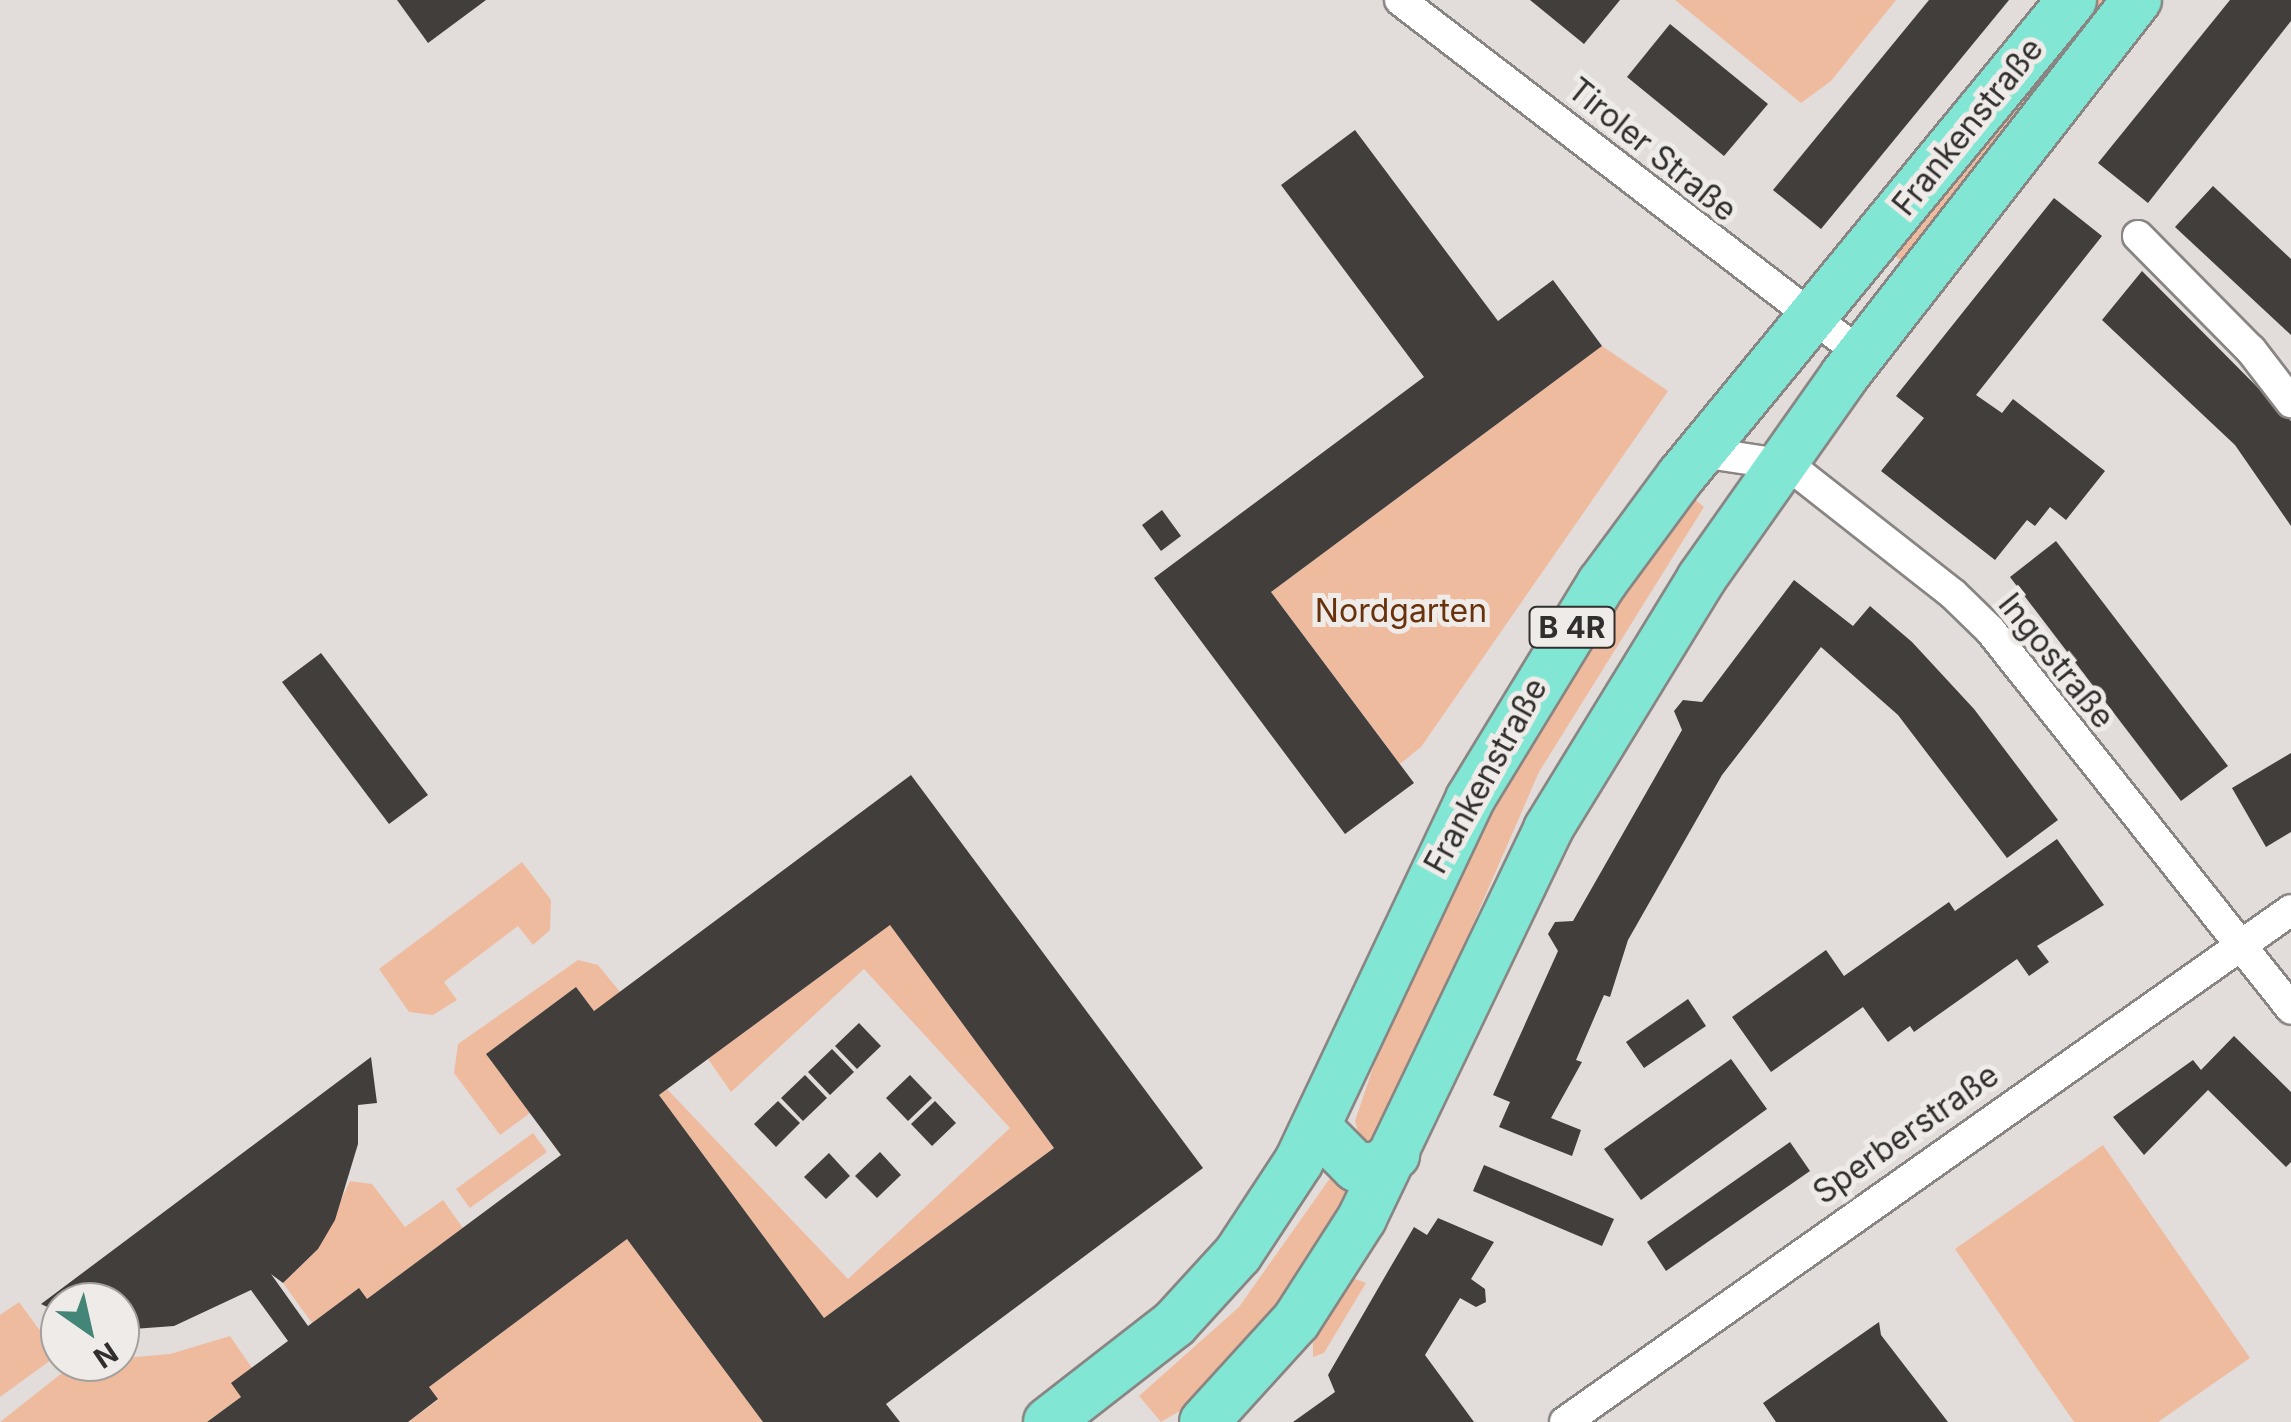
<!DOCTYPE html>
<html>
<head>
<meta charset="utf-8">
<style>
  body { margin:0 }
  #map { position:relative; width:2291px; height:1422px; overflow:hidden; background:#e2dddb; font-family:Inter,sans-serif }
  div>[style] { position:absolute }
  .green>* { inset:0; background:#efbb9e }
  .building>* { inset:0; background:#413e3c }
  .roads { filter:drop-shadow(2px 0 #898583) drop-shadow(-2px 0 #898583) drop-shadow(0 2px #898583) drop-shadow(0 -2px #898583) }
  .street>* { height:30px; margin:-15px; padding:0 15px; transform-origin:15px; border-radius:15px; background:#fff }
  .primary>* { height:48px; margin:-24px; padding:0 24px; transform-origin:24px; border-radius:24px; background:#81e6d3 }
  span { translate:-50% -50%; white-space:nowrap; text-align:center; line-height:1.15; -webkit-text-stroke:10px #efebe8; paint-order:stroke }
  .shield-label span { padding:2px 8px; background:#efebe8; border:2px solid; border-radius:8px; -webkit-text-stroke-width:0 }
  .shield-label { font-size:30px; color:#302f2e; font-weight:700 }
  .street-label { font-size:32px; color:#302f2e }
  .park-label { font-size:32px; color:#68320c }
  .north { position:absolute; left:40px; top:1282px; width:100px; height:100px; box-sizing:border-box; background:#efebe8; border:2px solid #a3a09e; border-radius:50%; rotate:146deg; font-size:28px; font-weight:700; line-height:40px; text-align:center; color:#302f2e }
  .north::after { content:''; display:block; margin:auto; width:35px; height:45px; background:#438576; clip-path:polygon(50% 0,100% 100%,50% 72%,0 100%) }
</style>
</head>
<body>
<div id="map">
  <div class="green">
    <i style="clip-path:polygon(1675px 0,1896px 0,1831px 81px,1801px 103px)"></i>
    <i style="clip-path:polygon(2094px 0,2110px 0,1904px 263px,1890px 252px)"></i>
    <i style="clip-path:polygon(1602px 346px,1668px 391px,1421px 747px,1400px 764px,1271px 592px)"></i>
    <i style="clip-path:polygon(1691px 496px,1704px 507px,1539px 772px,1382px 1133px,1369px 1146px,1361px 1143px,1355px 1121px,1412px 952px,1587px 633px)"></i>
    <i style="clip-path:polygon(522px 862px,551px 900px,550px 930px,533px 945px,518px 926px,444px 982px,457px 1000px,433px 1015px,409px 1012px,379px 969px)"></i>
    <i style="clip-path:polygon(890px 925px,1054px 1148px,824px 1318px,659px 1095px,667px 1089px,848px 1279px,1010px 1128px,864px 969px,731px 1092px,708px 1059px)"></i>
    <i style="clip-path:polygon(578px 960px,598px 965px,620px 992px,594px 1011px,576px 987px,486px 1054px,530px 1113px,500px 1135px,454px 1073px,458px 1044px)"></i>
    <i style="clip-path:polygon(533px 1133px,547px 1152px,470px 1208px,456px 1189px)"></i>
    <i style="clip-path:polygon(2103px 1145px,2250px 1358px,2158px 1422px,2074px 1422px,1955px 1249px)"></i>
    <i style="clip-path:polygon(1333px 1174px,1354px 1189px,1267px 1325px,1188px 1406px,1161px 1422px,1139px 1396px,1239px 1307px)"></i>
    <i style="clip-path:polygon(350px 1181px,372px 1184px,405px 1227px,443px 1200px,463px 1228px,367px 1299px,358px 1289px,312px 1323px,283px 1283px,318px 1249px)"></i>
    <i style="clip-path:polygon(627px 1239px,763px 1422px,408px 1422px,438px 1400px,429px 1387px)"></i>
    <i style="clip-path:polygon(1353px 1278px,1366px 1283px,1324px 1353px,1313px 1357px,1313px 1343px)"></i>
    <i style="clip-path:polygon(19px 1302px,58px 1355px,0 1397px,0 1315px)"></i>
    <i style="clip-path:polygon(230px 1336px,252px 1368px,241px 1397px,207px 1422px,0 1422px,76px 1362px,170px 1354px)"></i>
  </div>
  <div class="building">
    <i style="clip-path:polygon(397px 0,486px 0,428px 43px)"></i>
    <i style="clip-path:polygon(1530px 0,1620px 0,1584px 44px)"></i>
    <i style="clip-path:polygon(1929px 0,2009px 0,1821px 229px,1773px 190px)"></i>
    <i style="clip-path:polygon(2230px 0,2291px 0,2291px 21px,2148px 203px,2098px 163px)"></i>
    <i style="clip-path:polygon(1670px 24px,1768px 104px,1724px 156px,1627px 77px)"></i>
    <i style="clip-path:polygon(1355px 130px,1498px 321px,1553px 280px,1602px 346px,1271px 592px,1414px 783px,1345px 834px,1154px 578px,1424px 377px,1281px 185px)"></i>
    <i style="clip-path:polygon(2213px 186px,2291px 259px,2291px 335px,2175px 227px)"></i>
    <i style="clip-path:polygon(2054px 198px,2102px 236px,1976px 395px,2002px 413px,2013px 399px,2105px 471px,2066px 520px,2050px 507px,2035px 526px,2027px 520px,1995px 560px,1881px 471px,1924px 418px,1896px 396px)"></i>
    <i style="clip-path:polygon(2142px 271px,2291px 421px,2291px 526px,2235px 445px,2102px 320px)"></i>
    <i style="clip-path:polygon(1162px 510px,1181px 536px,1161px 551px,1142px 525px)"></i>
    <i style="clip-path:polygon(2056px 541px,2228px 766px,2181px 801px,2010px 577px)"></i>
    <i style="clip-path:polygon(1794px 580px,1853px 626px,1870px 606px,1912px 642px,1974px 709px,2058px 820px,2007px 858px,1898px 715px,1821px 647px,1722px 775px,1628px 940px,1610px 997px,1604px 995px,1576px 1060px,1582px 1062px,1551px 1118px,1581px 1130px,1572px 1156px,1499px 1127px,1510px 1102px,1493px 1095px,1558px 951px,1548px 934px,1555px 922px,1573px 921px,1682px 730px,1674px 711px,1683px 700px,1702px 702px)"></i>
    <i style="clip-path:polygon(321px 653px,428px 795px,389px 824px,282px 682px)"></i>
    <i style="clip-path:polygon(2291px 753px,2291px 832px,2266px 847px,2232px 788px)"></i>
    <i style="clip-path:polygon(evenodd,911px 775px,1203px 1168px,886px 1404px,900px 1422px,763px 1422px,627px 1239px,429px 1387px,438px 1399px,408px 1422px,207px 1422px,241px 1397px,231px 1383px,288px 1341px,251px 1290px,174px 1326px,133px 1329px,120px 1327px,120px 1302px,60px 1302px,60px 1313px,41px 1304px,371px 1057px,377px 1103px,358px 1105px,358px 1144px,335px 1220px,318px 1249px,283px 1283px,271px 1274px,308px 1326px,359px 1288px,367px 1299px,561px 1155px,486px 1054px,576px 987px,594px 1011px,911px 775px,890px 925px,1054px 1148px,824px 1318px,659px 1095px,890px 925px)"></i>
    <i style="clip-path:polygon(2057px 839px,2104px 905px,2037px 946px,2049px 962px,2029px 976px,2017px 959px,1914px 1032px,1910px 1026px,1888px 1042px,1863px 1007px,1771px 1072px,1732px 1017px,1826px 950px,1844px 976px,1949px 902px,1955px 911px)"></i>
    <i style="clip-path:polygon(1688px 999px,1706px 1026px,1644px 1068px,1626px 1042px)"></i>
    <i style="clip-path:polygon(859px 1023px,881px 1046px,857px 1069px,835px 1046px)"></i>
    <i style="clip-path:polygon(2234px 1036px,2291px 1092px,2291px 1162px,2286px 1167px,2208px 1090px,2144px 1155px,2113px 1117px,2193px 1060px,2201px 1070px)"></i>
    <i style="clip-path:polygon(832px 1049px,854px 1072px,830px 1095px,808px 1072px)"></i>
    <i style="clip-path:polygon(1731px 1059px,1767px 1109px,1641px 1200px,1604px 1149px)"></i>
    <i style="clip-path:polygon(805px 1075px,827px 1098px,803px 1121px,781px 1098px)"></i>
    <i style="clip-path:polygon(910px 1075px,932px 1098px,908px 1121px,886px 1098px)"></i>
    <i style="clip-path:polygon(778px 1101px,800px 1123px,776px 1147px,754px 1124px)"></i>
    <i style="clip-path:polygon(935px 1101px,956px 1123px,932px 1146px,911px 1124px)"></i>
    <i style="clip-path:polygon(1790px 1142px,1810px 1171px,1666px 1271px,1647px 1242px)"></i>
    <i style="clip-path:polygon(880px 1152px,901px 1175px,877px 1198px,855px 1176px)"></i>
    <i style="clip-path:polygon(829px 1153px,850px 1176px,826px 1199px,804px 1177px)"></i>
    <i style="clip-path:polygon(1484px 1165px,1614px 1219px,1602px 1246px,1473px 1191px)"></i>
    <i style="clip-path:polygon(1438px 1218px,1494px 1242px,1471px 1279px,1485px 1289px,1486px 1302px,1476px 1307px,1460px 1298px,1425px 1355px,1474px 1422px,1293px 1422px,1335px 1392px,1328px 1375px,1387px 1273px,1414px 1227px,1427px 1235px)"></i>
    <i style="clip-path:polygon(1879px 1322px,1881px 1335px,1948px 1422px,1776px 1422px,1763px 1403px)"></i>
  </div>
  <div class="roads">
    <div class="street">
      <i style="left:1400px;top:0;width:581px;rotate:37.52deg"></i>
      <i style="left:2138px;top:236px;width:161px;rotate:45.3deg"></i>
      <i style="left:2251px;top:350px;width:66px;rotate:52.4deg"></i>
      <i style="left:1701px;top:452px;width:80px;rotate:8.6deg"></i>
      <i style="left:1780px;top:464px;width:22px;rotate:27deg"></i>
      <i style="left:1800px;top:474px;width:194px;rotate:38.1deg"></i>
      <i style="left:1953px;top:594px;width:52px;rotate:44.2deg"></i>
      <i style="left:1990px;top:630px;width:484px;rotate:51.5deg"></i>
      <i style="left:1565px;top:1422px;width:888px;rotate:-35.19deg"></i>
    </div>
    <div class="primary">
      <i style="left:1316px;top:1127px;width:57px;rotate:45deg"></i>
      <i style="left:1356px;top:1167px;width:21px"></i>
      <i style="left:1377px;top:1167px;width:22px;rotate:-34deg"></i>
      <i style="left:1048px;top:1422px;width:160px;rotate:-37.9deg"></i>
      <i style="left:1174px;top:1324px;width:95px;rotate:-47.6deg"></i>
      <i style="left:1238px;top:1254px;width:111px;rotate:-56.7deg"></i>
      <i style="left:1299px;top:1161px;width:400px;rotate:-64.7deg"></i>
      <i style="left:1470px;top:799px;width:253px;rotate:-58.6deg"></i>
      <i style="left:1602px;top:583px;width:133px;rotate:-53.6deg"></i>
      <i style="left:1681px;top:476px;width:616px;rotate:-50.6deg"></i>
      <i style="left:1204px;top:1422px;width:137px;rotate:-47.7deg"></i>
      <i style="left:1296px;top:1321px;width:122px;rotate:-57.3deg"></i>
      <i style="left:1362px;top:1218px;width:431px;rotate:-64.4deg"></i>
      <i style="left:1548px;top:829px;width:293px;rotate:-58.5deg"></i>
      <i style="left:1701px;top:579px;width:248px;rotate:-54.8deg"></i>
      <i style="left:1844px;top:376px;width:477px;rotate:-52.1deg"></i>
    </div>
  </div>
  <div class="shield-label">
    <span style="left:1572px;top:627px">B 4R</span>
  </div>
  <div class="street-label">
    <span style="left:1968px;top:127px;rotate:-51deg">Frankenstraße</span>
    <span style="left:1652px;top:150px;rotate:39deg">Tiroler Straße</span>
    <span style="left:2056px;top:661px;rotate:51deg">Ingostraße</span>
    <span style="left:1486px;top:776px;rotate:-61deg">Frankenstraße</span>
    <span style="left:1906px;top:1134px;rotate:-35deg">Sperberstraße</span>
  </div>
  <div class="park-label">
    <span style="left:1401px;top:611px">Nordgarten</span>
  </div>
  <div class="north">N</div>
</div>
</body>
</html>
